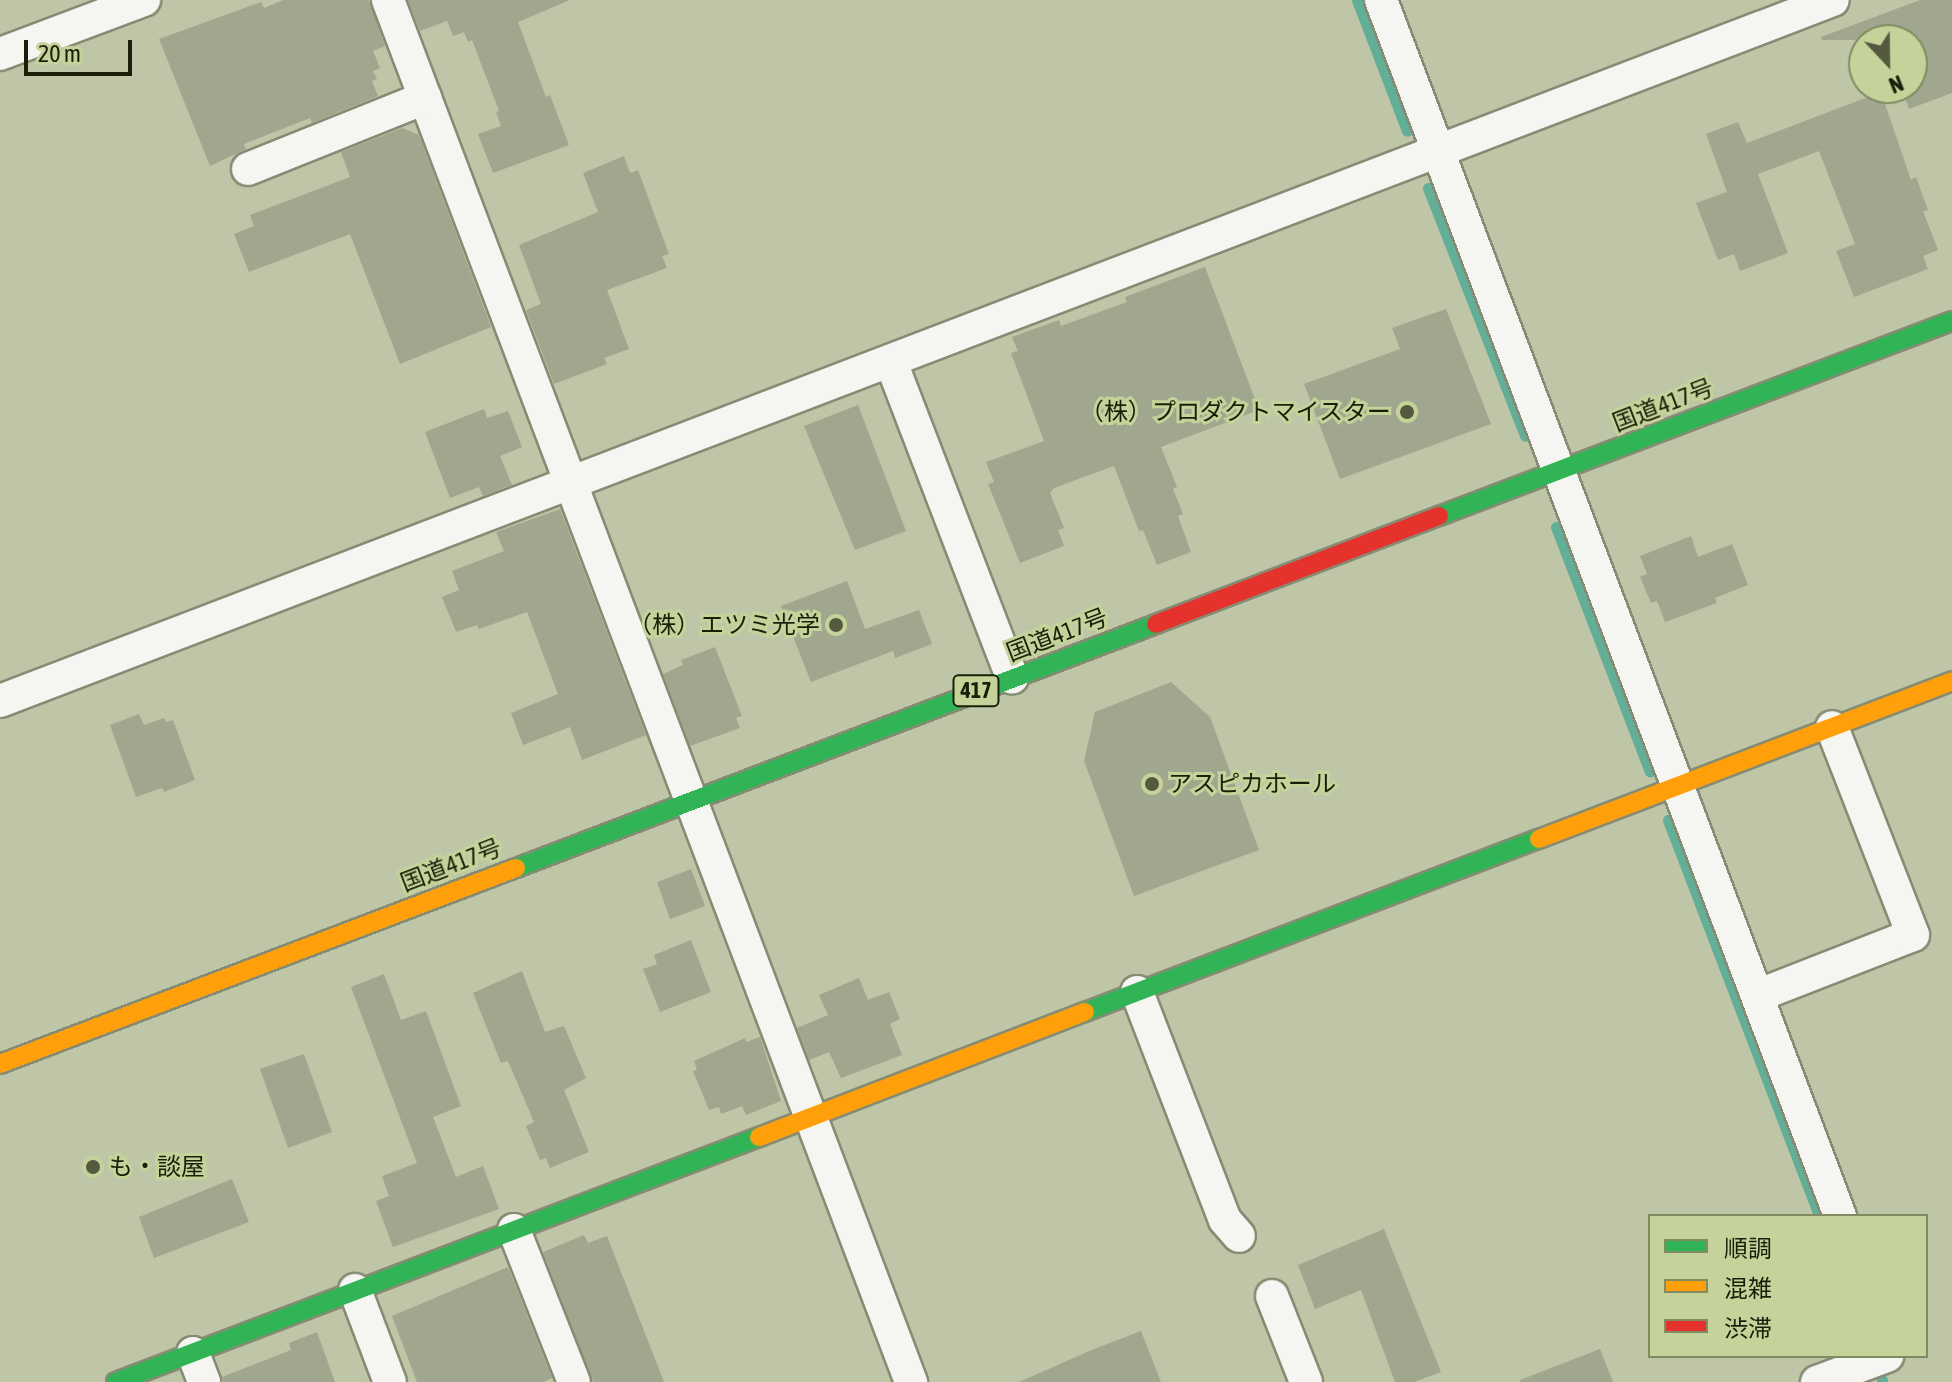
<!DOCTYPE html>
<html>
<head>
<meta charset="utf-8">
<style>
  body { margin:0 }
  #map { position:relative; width:1952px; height:1382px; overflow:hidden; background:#bfc6a7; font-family:"Asap Condensed","Noto Sans JP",sans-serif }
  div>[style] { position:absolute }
  .stream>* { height:11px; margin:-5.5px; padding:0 5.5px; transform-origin:5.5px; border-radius:5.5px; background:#63ae97 }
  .building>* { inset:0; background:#a1a68e }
  .roads { filter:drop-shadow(2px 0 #868c74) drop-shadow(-2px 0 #868c74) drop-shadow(0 2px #868c74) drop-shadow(0 -2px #868c74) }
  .street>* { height:32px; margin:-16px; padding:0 16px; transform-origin:16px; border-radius:16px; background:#f5f6f2 }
  .fast>* { height:18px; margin:-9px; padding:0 9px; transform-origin:9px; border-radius:9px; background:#30b455 }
  .slow>* { height:18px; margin:-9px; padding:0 9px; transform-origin:9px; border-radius:9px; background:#ff9f0a }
  .jam>* { height:18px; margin:-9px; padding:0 9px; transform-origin:9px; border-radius:9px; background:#e5322d }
  .dots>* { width:22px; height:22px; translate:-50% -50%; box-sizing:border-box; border:4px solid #c5d39a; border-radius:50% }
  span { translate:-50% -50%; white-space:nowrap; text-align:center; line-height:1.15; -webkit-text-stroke:6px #c5d39a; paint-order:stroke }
  .shield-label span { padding:2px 6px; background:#c5d39a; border:2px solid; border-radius:6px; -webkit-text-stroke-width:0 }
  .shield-label { font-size:22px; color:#1a1f09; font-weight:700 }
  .street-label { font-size:24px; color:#1a1f09 }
  .poi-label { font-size:24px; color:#1a1f09 }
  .right { translate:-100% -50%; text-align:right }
  .left { translate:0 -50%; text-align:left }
  .legend { position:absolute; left:1648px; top:1214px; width:280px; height:144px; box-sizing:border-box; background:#c5d39a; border:2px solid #818b60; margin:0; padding:10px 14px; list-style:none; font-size:24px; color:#1a1f09 }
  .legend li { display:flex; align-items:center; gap:16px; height:40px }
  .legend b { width:40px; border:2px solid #818b60 }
  .north { position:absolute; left:1848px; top:24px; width:80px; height:80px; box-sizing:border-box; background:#c5d39a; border:2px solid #818b60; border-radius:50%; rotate:158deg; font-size:22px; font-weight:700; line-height:32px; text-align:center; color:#1a1f09 }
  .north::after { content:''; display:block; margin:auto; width:28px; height:36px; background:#545940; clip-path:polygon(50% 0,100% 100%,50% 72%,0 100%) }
  .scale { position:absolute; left:24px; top:40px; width:108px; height:36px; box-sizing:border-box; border:4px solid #1a1f09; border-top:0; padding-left:10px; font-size:24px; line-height:28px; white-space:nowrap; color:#1a1f09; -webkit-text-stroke:6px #c5d39a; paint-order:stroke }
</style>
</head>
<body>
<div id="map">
  <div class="stream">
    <i style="left:1357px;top:0;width:140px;rotate:69.1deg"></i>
    <i style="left:1428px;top:188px;width:266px;rotate:68.6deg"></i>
    <i style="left:1556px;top:527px;width:262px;rotate:69deg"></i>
    <i style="left:1668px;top:820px;width:424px;rotate:69.1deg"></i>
    <i style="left:1882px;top:1380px;width:2px;rotate:90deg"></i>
  </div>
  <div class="building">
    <i style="clip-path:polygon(283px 0,369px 0,385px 46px,373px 51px,380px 68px,373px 71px,377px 79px,372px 81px,378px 96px,312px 123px,310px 118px,244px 144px,246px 149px,210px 166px,159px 39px,261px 2px,264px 8px)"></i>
    <i style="clip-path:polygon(408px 0,570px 0,518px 22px,546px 97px,550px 95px,569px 145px,493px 173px,478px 134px,501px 126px,496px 112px,499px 111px,472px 40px,468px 42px,464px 32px,453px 36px,447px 21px,420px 31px)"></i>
    <i style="clip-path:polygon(1920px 0,1952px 0,1952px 93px,1909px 109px,1901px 88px,1912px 88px,1912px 40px,1822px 40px,1821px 37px)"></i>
    <i style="clip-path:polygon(1881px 92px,1911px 180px,1916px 177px,1928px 210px,1923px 211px,1938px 250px,1923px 256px,1928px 269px,1854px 297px,1836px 251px,1855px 244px,1819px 151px,1758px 174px,1788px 253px,1740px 271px,1734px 254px,1718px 260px,1696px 203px,1727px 192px,1706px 134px,1738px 122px,1747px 143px)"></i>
    <i style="clip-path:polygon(402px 128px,419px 135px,491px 327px,400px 364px,350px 234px,249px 272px,234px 234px,254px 226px,250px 215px,350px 177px,341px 152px)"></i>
    <i style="clip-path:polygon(624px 156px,630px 173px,638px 170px,669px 254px,662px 256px,667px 268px,607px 290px,629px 349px,604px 358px,607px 364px,554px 384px,526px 310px,541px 304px,519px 245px,598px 212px,583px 173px)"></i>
    <i style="clip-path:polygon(1205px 267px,1259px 410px,1161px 447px,1177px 487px,1173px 489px,1183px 514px,1178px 516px,1191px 552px,1157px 565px,1143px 530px,1139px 531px,1114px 466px,1054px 488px,1050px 493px,1064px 528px,1058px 530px,1064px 546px,1020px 563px,988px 484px,994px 482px,986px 462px,1044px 441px,1011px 353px,1018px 351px,1012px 337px,1059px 320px,1061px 326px,1127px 302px,1125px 297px)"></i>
    <i style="clip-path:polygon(1446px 309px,1491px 424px,1340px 479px,1304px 384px,1400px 349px,1392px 328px)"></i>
    <i style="clip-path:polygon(858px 405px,906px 531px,855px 550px,804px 426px)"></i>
    <i style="clip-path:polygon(484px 409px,487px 418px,508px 411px,522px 447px,500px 456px,512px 485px,483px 496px,479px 487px,450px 498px,425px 432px)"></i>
    <i style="clip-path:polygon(560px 509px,646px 735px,582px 760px,570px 727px,523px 745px,511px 713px,558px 694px,527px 612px,479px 629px,477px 625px,456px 632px,442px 597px,459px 590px,452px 571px,504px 551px,496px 532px)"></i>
    <i style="clip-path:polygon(1691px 536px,1698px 557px,1732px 544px,1748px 585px,1715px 598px,1717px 603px,1665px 622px,1657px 601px,1651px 603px,1640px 577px,1647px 574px,1640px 556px)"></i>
    <i style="clip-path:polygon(847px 581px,865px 629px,919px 610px,932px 644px,895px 658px,893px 651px,811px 682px,781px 606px)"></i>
    <i style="clip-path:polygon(715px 647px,742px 716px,736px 718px,740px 728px,690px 746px,663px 674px,683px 665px,681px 660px)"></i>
    <i style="clip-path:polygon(1171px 682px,1210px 717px,1259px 850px,1134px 896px,1084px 761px,1095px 712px)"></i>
    <i style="clip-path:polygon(139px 714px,144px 725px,164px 718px,166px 722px,173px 720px,195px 780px,164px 792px,162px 788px,136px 797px,110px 725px)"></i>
    <i style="clip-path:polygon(691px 869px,705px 906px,670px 919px,657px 882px)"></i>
    <i style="clip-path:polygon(691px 940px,711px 992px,660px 1012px,643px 969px,657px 964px,654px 955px)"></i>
    <i style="clip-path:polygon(522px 971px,545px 1032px,564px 1026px,586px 1078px,564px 1090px,589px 1152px,550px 1168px,546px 1158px,540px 1160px,526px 1126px,534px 1122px,508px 1061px,501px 1063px,473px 993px)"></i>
    <i style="clip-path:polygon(384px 974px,401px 1020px,426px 1011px,461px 1106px,433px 1117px,456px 1177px,483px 1166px,499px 1209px,393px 1247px,376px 1201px,389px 1196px,382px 1176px,417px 1163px,351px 987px)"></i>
    <i style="clip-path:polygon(859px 978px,868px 1000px,889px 992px,900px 1019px,890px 1024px,902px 1055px,841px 1078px,829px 1052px,809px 1060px,797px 1028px,828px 1015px,819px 995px)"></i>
    <i style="clip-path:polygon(760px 1037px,781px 1101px,746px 1115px,742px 1106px,721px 1114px,719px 1107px,709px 1110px,693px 1071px,697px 1070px,694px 1061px,745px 1038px,746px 1042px)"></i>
    <i style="clip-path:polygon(304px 1054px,332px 1132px,288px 1148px,260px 1069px)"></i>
    <i style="clip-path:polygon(232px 1179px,249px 1222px,154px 1258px,139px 1217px)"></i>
    <i style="clip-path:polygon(1384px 1229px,1441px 1372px,1414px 1382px,1395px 1382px,1361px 1290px,1315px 1309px,1298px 1265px)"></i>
    <i style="clip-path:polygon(584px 1235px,588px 1243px,607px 1236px,664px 1382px,593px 1382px,543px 1252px)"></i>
    <i style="clip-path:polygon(508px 1267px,552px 1378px,543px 1382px,417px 1382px,392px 1316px)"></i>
    <i style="clip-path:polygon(1141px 1331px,1161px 1382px,1019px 1382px,1094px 1349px)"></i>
    <i style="clip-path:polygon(317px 1332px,335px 1382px,223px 1382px,222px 1377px,291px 1350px,289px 1343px)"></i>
    <i style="clip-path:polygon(1600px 1349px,1613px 1382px,1520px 1382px,1520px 1380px)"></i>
  </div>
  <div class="roads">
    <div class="street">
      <i style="left:388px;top:0;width:1478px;rotate:69.27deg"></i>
      <i style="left:1381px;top:0;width:1300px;rotate:69.32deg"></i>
      <i style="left:0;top:54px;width:154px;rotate:-20.6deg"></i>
      <i style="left:248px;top:169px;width:191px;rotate:-21.9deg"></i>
      <i style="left:891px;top:362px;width:338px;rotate:69deg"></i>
      <i style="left:0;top:701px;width:1962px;rotate:-20.93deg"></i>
      <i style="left:1137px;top:992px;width:244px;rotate:68.9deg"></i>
      <i style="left:1225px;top:1220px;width:21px;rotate:49deg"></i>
      <i style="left:1759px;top:995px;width:165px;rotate:-21.3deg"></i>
      <i style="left:1913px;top:935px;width:223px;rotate:-111.3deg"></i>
      <i style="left:514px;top:1230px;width:163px;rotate:68.5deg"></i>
      <i style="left:355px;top:1290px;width:98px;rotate:69.2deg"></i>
      <i style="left:1272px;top:1296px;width:92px;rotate:68.4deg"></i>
      <i style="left:193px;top:1353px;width:31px;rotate:69deg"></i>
      <i style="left:1817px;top:1382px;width:75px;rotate:-20.4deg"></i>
    </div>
    <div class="fast">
      <i style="left:1439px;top:516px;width:549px;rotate:-20.81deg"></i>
      <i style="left:516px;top:868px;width:685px;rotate:-20.87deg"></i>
      <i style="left:1085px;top:1012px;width:486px;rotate:-20.9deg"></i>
      <i style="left:116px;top:1382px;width:688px;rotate:-20.86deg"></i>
    </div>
    <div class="slow">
      <i style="left:1539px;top:839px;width:442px;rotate:-20.9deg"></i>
      <i style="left:0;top:1064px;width:552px;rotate:-20.8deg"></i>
      <i style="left:759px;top:1137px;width:349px;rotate:-21deg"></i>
    </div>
    <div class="jam">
      <i style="left:1156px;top:624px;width:303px;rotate:-20.9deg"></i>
    </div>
  </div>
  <div class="dots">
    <i style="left:1407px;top:412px;background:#545940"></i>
    <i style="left:836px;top:625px;background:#545940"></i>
    <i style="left:1152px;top:784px;background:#545940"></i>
    <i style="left:93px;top:1167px;background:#545940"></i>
  </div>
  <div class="shield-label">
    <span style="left:976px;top:691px">417</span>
  </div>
  <div class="street-label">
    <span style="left:1663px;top:405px;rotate:-21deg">国道417号</span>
    <span style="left:1057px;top:635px;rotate:-21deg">国道417号</span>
    <span style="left:451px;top:865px;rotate:-21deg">国道417号</span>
  </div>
  <div class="poi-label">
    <span class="right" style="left:1391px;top:412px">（株）プロダクトマイスター</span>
    <span class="right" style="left:820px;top:625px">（株）エツミ光学</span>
    <span class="left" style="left:1168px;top:784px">アスピカホール</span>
    <span class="left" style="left:109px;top:1167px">も・談屋</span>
  </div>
  <ul class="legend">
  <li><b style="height:10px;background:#30b455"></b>順調</li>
  <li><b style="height:10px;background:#ff9f0a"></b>混雑</li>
  <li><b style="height:10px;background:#e5322d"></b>渋滞</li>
  </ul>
  <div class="north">N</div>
  <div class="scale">20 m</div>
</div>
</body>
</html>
